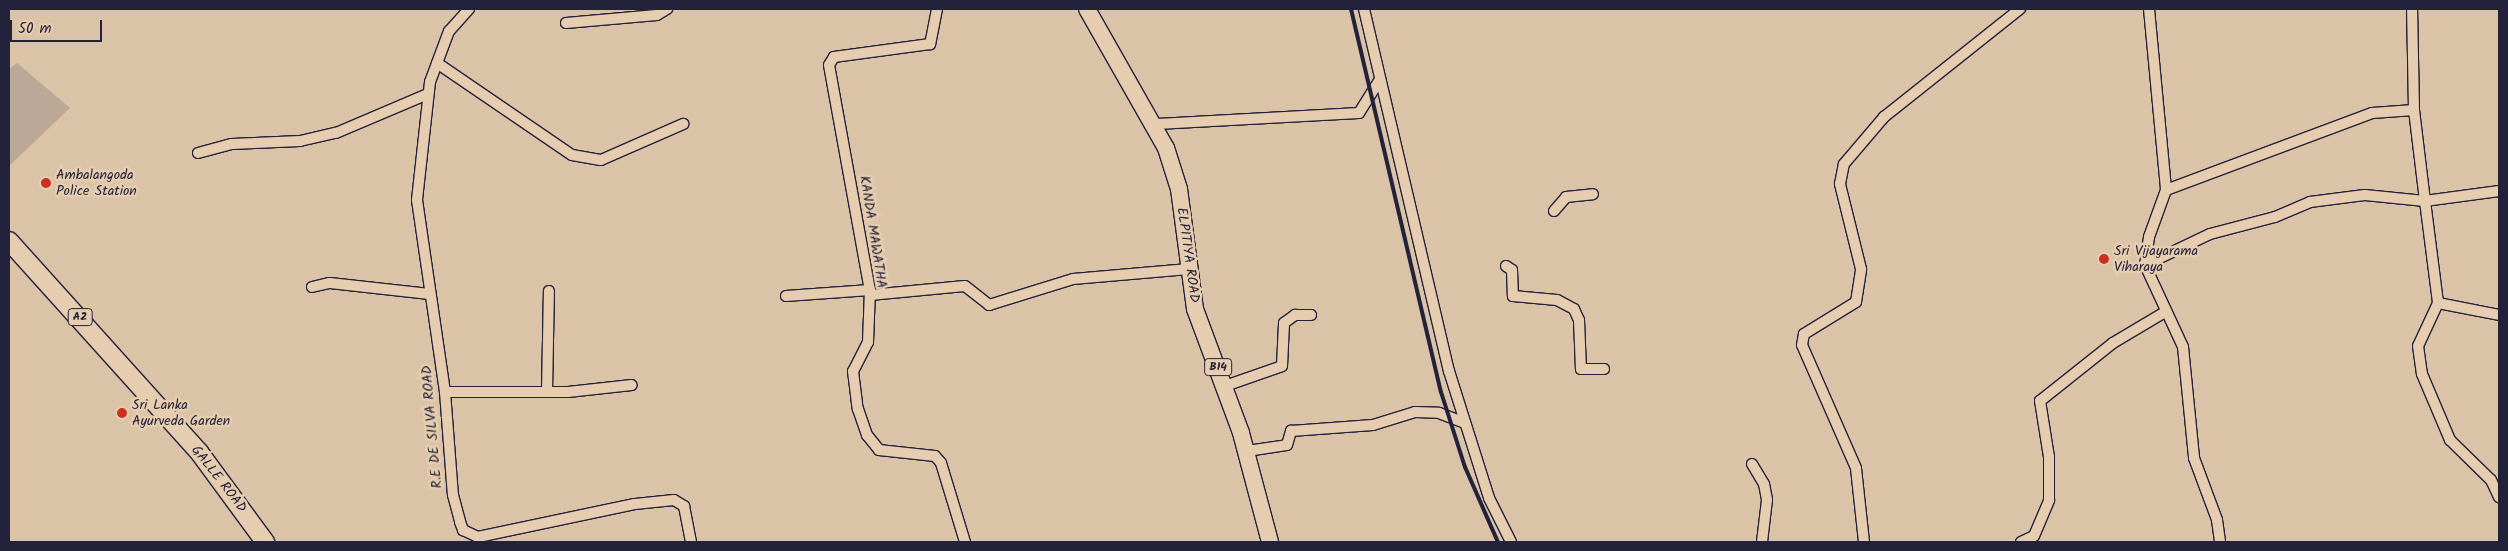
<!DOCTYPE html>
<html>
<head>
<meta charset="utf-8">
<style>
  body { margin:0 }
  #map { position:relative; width:2508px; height:551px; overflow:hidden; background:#dbc3a8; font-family:Kalam,sans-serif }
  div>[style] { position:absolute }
  .green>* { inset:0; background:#bca896 }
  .roads { filter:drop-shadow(1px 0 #22223b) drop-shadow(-1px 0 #22223b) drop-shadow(0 1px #22223b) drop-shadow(0 -1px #22223b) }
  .minor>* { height:10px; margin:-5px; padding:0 5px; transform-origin:5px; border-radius:5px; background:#e7cdaf }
  .primary>* { height:16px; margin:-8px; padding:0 8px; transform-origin:8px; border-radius:8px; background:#e7cdaf }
  .trunk>* { height:18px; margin:-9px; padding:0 9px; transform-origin:9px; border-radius:9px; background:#e7cdaf }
  .rail>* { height:4px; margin:-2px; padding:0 2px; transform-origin:2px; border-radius:2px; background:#22223b }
  .dots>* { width:14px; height:14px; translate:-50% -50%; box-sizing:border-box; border:2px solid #e7cdaf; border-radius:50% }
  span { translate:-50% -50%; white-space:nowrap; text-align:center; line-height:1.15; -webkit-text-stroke:5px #e7cdaf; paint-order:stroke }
  .shield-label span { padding:1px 4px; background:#e7cdaf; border:1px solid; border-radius:4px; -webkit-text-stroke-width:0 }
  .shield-label { font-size:12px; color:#22223b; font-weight:700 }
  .poi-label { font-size:14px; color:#22223b }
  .left { translate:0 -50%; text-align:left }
  .street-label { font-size:14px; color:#22223b }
  .frame { position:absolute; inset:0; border:10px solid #22223b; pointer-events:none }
  .scale { position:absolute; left:10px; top:20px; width:92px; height:22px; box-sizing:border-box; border:2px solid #22223b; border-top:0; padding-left:6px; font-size:15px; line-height:18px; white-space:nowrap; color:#22223b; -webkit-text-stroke:4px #e7cdaf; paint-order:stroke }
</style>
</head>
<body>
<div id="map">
  <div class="green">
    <i style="clip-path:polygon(17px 63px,70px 108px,9px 166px,9px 69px)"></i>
  </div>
  <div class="roads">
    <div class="minor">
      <i style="left:469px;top:9px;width:30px;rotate:132deg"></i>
      <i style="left:449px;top:31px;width:54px;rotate:110.4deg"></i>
      <i style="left:430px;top:82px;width:119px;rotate:96.3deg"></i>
      <i style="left:417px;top:200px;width:194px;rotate:81.7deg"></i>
      <i style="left:445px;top:392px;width:103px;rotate:85.6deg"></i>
      <i style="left:453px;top:495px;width:28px;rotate:75deg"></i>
      <i style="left:460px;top:522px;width:9px;rotate:69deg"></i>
      <i style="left:463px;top:530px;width:17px;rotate:25deg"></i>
      <i style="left:478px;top:537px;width:160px;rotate:-11.9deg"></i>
      <i style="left:635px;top:504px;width:39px;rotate:-6deg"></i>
      <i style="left:674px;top:500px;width:12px;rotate:31deg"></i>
      <i style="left:684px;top:506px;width:37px;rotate:79deg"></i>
      <i style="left:937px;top:9px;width:36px;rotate:101deg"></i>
      <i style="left:930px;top:44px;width:97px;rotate:172.3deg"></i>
      <i style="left:834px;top:57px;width:9px;rotate:122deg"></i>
      <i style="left:829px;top:65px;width:229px;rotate:79.7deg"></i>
      <i style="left:870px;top:290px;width:52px;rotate:92.2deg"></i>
      <i style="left:868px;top:342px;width:33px;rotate:117deg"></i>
      <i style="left:853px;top:371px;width:38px;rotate:83deg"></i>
      <i style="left:858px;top:409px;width:28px;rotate:71deg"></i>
      <i style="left:867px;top:435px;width:19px;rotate:51deg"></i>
      <i style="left:879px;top:450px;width:56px;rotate:6.1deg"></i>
      <i style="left:935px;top:456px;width:9px;rotate:49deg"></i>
      <i style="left:941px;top:463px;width:83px;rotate:73.1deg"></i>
      <i style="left:1364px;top:9px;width:372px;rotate:76.8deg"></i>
      <i style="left:1449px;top:371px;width:133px;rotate:72.5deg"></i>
      <i style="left:1489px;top:498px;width:49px;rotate:63.4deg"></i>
      <i style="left:2149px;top:9px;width:182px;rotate:84.6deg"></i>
      <i style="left:2166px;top:190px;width:50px;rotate:109.9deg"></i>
      <i style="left:2149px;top:237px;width:28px;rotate:98deg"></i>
      <i style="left:2145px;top:265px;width:90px;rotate:65.1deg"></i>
      <i style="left:2183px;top:347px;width:112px;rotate:84.3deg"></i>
      <i style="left:2194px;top:458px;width:66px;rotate:69.6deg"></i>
      <i style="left:2217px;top:520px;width:22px;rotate:82deg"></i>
      <i style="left:566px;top:23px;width:91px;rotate:-5deg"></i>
      <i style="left:657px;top:15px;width:12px;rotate:-31deg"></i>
      <i style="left:437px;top:63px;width:163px;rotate:34.3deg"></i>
      <i style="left:572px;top:155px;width:29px;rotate:10deg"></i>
      <i style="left:601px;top:160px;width:90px;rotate:-23.7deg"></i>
      <i style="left:1157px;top:124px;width:202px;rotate:-3.1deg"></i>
      <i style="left:1359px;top:113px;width:38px;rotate:-58deg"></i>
      <i style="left:198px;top:153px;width:35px;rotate:-15deg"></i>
      <i style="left:232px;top:144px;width:68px;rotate:-2.5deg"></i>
      <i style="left:300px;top:141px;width:37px;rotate:-13deg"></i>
      <i style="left:336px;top:133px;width:100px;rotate:-23deg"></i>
      <i style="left:2166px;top:190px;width:220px;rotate:-20.5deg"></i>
      <i style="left:2372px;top:113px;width:42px;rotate:-4.1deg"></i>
      <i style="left:2499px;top:191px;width:75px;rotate:172.3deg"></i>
      <i style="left:2425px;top:201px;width:103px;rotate:82.7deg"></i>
      <i style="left:2438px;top:303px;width:47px;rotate:114.9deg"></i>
      <i style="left:2418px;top:346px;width:28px;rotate:82deg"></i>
      <i style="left:2422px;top:374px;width:72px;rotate:67deg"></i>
      <i style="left:2450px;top:440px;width:57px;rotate:44.3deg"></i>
      <i style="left:2491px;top:480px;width:19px;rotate:65deg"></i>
      <i style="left:1554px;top:211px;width:18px;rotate:-49deg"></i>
      <i style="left:1566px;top:197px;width:27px;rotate:-6deg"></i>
      <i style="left:2145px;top:265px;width:72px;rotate:-25.5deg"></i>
      <i style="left:2210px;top:234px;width:67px;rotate:-14.7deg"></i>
      <i style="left:2275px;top:217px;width:38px;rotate:-23deg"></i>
      <i style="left:2310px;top:202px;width:55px;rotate:-7.3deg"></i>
      <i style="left:2365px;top:195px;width:60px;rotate:5.7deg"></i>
      <i style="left:2425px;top:201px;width:92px;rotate:-96.9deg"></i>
      <i style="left:2414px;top:110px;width:101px;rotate:-91.1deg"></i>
      <i style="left:1506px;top:266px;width:7px;rotate:34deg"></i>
      <i style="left:1512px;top:270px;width:26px;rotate:88deg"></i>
      <i style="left:1513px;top:296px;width:44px;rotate:5.2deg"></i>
      <i style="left:1557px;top:300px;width:19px;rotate:28deg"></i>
      <i style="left:1574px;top:309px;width:12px;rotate:66deg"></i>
      <i style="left:1579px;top:320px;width:49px;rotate:87.7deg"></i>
      <i style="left:1581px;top:369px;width:23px"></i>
      <i style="left:312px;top:287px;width:18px;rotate:-13deg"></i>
      <i style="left:330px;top:283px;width:100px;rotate:6.3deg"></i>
      <i style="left:870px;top:295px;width:95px;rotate:-5.4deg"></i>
      <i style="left:965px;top:286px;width:31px;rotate:38deg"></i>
      <i style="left:989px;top:305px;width:88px;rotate:-17.2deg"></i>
      <i style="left:1073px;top:279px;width:116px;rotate:-4.9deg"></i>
      <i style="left:786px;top:296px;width:84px;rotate:-4.1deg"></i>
      <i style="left:2438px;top:303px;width:62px;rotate:11.1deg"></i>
      <i style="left:1225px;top:386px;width:60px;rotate:-19.3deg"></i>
      <i style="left:1282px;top:366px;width:43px;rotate:-87.3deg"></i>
      <i style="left:1284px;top:323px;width:14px;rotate:-36deg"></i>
      <i style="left:1295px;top:315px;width:16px"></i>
      <i style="left:445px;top:392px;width:123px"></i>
      <i style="left:568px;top:392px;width:64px;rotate:-6.2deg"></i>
      <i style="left:547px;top:392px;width:101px;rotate:-88.9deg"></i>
      <i style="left:1247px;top:451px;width:40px;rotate:-8.5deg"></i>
      <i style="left:1287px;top:445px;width:15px;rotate:-74deg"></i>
      <i style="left:1291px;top:431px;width:82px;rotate:-4.2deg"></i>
      <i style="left:1373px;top:425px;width:44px;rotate:-17.2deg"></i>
      <i style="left:1415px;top:412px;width:24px;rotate:2deg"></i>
      <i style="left:1439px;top:413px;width:28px;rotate:21deg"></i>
      <i style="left:1752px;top:464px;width:23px;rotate:59deg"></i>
      <i style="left:1764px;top:484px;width:16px;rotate:79deg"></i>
      <i style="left:1767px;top:500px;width:42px;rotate:96.8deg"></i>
      <i style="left:1864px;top:542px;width:74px;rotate:-96.2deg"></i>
      <i style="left:1856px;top:468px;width:134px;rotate:-113.7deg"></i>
      <i style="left:1802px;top:345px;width:11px;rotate:-80deg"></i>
      <i style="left:1804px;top:334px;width:61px;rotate:-31.6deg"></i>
      <i style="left:1856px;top:302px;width:33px;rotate:-81deg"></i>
      <i style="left:1861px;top:269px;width:88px;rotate:-103.9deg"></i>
      <i style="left:1840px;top:184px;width:20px;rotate:-79deg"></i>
      <i style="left:1844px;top:164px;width:62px;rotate:-49.6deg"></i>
      <i style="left:1884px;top:117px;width:174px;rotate:-38.5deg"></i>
      <i style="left:2021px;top:542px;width:14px;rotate:-25deg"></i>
      <i style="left:2034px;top:536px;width:39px;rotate:-67deg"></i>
      <i style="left:2049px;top:500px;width:43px;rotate:-90deg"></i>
      <i style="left:2049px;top:457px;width:57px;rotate:-99.1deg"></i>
      <i style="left:2040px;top:401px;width:93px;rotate:-38.5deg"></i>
      <i style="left:2113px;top:343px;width:61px;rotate:-30.8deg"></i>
    </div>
    <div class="primary">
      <i style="left:1087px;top:9px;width:160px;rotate:60.4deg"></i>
      <i style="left:1166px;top:148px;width:43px;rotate:72.4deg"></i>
      <i style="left:1179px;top:189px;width:121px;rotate:82.4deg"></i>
      <i style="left:1195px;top:309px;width:132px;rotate:69.6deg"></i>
      <i style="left:1241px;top:433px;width:113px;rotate:75.1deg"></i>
    </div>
    <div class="trunk">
      <i style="left:9px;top:241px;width:284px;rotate:48deg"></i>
      <i style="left:199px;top:452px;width:112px;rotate:53.7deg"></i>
    </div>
  </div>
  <div class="rail">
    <i style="left:1351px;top:9px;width:393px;rotate:76.8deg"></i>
    <i style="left:1441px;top:392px;width:79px;rotate:72.3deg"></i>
    <i style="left:1465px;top:467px;width:82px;rotate:66.3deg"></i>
  </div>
  <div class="dots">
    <i style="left:46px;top:183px;background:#c8321e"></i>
    <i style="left:2104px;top:259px;background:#c8321e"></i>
    <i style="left:122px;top:413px;background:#c8321e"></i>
  </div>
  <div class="shield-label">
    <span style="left:80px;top:317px">A2</span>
    <span style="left:1218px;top:367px">B14</span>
  </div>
  <div class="poi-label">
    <span class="left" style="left:56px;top:183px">Ambalangoda<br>Police Station</span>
    <span class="left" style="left:2114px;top:259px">Sri Vijayarama<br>Viharaya</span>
    <span class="left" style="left:132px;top:413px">Sri Lanka<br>Ayurveda Garden</span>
  </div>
  <div class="street-label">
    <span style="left:873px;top:232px;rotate:81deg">KANDA MAWATHA</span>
    <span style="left:1188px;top:255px;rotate:82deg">ELPITIYA ROAD</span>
    <span style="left:432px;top:427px;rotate:-95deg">R.E DE SILVA ROAD</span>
    <span style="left:219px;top:479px;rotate:52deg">GALLE ROAD</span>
  </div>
  <div class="frame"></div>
  <div class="scale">50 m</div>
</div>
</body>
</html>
